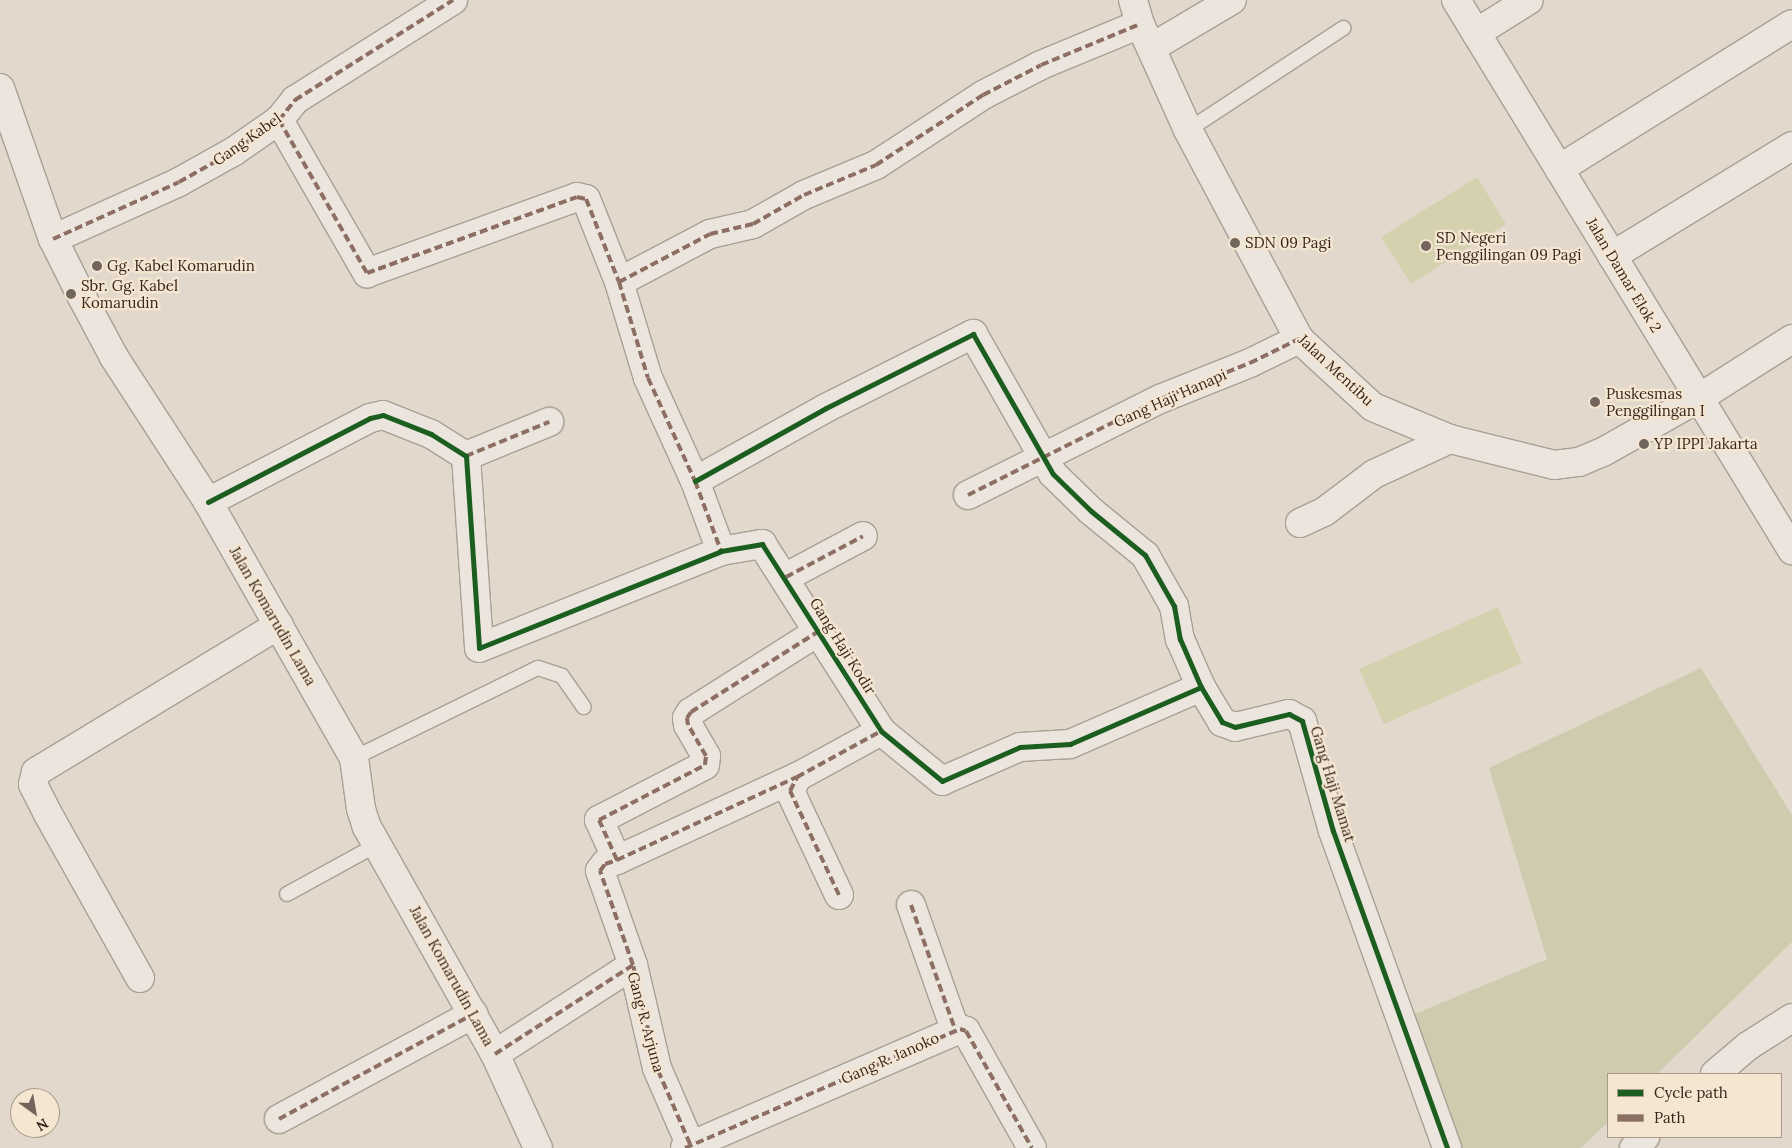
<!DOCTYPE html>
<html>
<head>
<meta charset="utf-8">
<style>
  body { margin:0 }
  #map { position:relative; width:1792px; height:1148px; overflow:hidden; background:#e2d9cc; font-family:Lora,serif }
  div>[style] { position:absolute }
  .green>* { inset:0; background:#d5d1af }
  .cemetery>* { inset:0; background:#cfcbae }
  .roads { filter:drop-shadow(1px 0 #a89f95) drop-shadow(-1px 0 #a89f95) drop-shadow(0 1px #a89f95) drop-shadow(0 -1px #a89f95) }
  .service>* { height:14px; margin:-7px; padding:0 7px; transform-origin:7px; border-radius:7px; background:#ebe5dd }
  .minor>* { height:28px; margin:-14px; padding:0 14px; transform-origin:14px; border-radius:14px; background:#ebe5dd }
  .tertiary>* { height:28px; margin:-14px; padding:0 14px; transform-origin:14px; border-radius:14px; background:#ebe5dd }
  .quiet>* { height:4px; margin-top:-2px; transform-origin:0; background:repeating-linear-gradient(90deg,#8d6e63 0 8px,transparent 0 12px) }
  .cycleway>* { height:5px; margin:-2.5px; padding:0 2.5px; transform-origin:2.5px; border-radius:2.5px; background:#1b5e20 }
  .dots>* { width:14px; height:14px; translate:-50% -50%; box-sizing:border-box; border:2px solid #f4e6d1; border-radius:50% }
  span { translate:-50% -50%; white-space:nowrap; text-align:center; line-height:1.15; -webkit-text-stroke:4.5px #f4e6d1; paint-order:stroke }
  .street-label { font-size:15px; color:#36261e }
  .poi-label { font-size:15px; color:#36261e }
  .left { translate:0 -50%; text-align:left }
  .legend { position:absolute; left:1607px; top:1073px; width:175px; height:65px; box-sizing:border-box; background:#f4e6d1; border:1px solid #a89989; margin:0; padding:6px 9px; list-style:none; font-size:15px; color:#36261e }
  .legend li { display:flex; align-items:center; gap:10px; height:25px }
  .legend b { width:25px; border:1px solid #a89989 }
  .north { position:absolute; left:10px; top:1088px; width:50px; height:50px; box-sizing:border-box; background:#f4e6d1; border:1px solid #a89989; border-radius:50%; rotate:148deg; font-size:14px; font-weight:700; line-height:20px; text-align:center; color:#36261e }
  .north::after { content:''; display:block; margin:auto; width:18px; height:22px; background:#72655b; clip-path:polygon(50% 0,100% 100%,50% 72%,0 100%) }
</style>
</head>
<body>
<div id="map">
  <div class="green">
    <i style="clip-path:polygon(1477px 177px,1506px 224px,1411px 284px,1381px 237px)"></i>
    <i style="clip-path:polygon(1498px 607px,1522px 663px,1384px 724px,1359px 669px)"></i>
  </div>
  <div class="cemetery">
    <i style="clip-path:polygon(1701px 668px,1792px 815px,1792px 942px,1657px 1074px,1608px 1074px,1608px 1122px,1581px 1148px,1455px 1148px,1393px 1023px,1547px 959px,1489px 768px)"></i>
  </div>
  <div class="roads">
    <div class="service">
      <i style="left:1188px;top:130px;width:186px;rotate:-33.3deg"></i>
      <i style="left:354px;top:758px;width:205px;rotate:-26.1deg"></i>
      <i style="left:538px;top:668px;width:25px;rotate:18deg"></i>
      <i style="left:562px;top:676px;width:38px;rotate:55deg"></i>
      <i style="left:287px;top:894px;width:104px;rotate:-28.8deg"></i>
    </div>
    <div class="minor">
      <i style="left:1133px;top:0;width:25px;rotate:74deg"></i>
      <i style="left:1140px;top:24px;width:116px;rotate:65.6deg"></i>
      <i style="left:1188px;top:130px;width:237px;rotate:62deg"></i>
      <i style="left:1299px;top:339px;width:100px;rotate:42.6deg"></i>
      <i style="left:1373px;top:407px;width:83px;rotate:22.6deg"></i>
      <i style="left:1450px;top:439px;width:107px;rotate:14deg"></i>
      <i style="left:1554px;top:465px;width:25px;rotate:-7deg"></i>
      <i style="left:1579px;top:462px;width:26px;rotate:-23deg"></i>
      <i style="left:1603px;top:452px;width:110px;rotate:-29.4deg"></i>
      <i style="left:1699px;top:398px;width:110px;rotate:-32.4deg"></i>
      <i style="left:1456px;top:0;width:645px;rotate:58.58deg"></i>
      <i style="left:1476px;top:33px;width:62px;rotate:-31.9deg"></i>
      <i style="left:1151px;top:48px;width:94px;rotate:-30.7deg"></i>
      <i style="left:279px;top:120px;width:177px;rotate:60.1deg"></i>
      <i style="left:367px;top:273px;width:223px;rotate:-19.9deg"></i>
      <i style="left:577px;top:197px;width:9px;rotate:13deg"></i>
      <i style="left:586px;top:199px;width:89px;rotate:68.3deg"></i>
      <i style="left:619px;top:282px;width:100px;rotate:73.2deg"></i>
      <i style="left:648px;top:378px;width:113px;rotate:65.5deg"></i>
      <i style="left:695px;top:481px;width:75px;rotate:69.6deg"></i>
      <i style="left:1559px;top:169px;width:274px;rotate:-31.9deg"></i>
      <i style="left:53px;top:239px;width:138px;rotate:-24.3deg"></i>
      <i style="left:179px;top:182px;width:62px;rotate:-29.1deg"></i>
      <i style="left:233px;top:152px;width:56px;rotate:-34.8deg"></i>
      <i style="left:279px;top:120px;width:26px;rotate:-51deg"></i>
      <i style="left:295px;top:100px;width:187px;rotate:-32.3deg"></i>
      <i style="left:1612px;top:256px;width:211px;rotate:-31.4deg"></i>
      <i style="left:619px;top:282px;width:103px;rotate:-27.8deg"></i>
      <i style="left:710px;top:234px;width:44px;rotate:-13.1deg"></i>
      <i style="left:753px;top:224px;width:59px;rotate:-29.6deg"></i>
      <i style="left:804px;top:195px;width:78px;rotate:-22.6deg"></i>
      <i style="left:876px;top:165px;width:128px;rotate:-33.2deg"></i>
      <i style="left:983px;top:95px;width:65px;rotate:-27.3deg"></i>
      <i style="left:1041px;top:65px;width:107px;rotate:-22.5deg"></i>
      <i style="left:466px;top:456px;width:90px;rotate:-22.3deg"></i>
      <i style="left:695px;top:481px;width:150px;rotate:-29.1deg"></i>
      <i style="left:826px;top:408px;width:165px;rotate:-26.7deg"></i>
      <i style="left:973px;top:334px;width:161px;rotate:60.3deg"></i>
      <i style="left:1053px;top:474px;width:53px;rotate:44.2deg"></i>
      <i style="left:1091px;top:511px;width:70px;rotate:39.2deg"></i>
      <i style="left:1145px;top:555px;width:59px;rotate:60.4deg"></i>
      <i style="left:1174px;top:606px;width:34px;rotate:80deg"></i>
      <i style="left:1180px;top:639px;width:52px;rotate:66.4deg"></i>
      <i style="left:1201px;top:687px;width:41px;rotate:59deg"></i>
      <i style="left:1222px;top:722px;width:14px;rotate:21deg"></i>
      <i style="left:1235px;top:727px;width:56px;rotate:-13.5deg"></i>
      <i style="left:1289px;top:714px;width:15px;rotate:28deg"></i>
      <i style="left:1302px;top:721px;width:114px;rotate:74.3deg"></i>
      <i style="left:1333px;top:831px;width:337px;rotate:70.2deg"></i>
      <i style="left:968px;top:495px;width:215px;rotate:-26.6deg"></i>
      <i style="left:1160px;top:399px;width:97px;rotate:-21.8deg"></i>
      <i style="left:1250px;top:363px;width:55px;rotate:-26.1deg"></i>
      <i style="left:208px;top:502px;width:182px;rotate:-27.4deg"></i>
      <i style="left:370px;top:418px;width:13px;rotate:-13deg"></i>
      <i style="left:383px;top:415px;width:52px;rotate:21.6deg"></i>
      <i style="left:431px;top:434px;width:41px;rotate:32.2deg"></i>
      <i style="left:466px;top:456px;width:192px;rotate:86.1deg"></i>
      <i style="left:479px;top:648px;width:261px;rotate:-21.8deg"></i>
      <i style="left:721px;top:551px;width:42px;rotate:-9.7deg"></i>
      <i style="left:762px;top:544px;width:222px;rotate:57.5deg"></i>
      <i style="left:881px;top:731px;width:79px;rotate:39.3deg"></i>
      <i style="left:942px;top:781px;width:85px;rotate:-23.6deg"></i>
      <i style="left:1020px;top:747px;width:50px;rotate:-3.4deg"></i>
      <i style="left:1070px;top:744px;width:143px;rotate:-23.5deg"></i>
      <i style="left:1300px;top:523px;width:26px;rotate:-25deg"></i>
      <i style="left:1324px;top:512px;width:63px;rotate:-37.2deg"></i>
      <i style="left:1374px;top:474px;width:84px;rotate:-24.7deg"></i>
      <i style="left:786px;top:577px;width:87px;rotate:-28deg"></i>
      <i style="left:617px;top:860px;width:198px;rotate:-24.8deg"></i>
      <i style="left:839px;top:895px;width:115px;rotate:-115.2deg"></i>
      <i style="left:790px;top:791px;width:16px;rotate:-63deg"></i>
      <i style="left:797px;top:777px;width:96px;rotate:-28.7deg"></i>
      <i style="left:911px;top:905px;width:132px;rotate:70.5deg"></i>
      <i style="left:140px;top:978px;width:190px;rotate:-119.3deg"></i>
      <i style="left:47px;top:812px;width:31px;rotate:-117deg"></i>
      <i style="left:33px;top:784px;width:12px;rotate:-76deg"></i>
      <i style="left:36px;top:772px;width:284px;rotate:-31.2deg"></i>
      <i style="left:495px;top:1054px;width:164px;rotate:-32.8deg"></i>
      <i style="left:1715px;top:1074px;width:43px;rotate:-40.3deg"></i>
      <i style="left:1748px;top:1046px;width:52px;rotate:-32.5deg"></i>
      <i style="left:279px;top:1119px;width:221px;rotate:-28.4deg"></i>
      <i style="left:690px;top:1144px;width:83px;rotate:-113.5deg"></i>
      <i style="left:657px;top:1068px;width:106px;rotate:-103.1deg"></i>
      <i style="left:633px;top:965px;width:100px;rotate:-109.3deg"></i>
      <i style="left:600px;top:871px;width:9px;rotate:-54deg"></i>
      <i style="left:605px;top:864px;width:13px;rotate:-18deg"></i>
      <i style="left:617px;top:860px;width:44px;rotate:-114.2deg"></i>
      <i style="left:599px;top:820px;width:119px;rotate:-27.4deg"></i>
      <i style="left:705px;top:765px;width:9px;rotate:-84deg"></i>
      <i style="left:706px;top:756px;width:36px;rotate:-120deg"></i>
      <i style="left:688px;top:725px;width:7px;rotate:-98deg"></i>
      <i style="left:687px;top:718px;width:7px;rotate:-56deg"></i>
      <i style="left:691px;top:712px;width:151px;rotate:-32.3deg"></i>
      <i style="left:685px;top:1148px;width:300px;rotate:-23.4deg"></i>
      <i style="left:960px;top:1029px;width:6px;rotate:18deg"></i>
      <i style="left:966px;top:1031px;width:134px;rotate:60.6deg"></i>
      <i style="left:1634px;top:1148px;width:16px;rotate:-45deg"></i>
    </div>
    <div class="tertiary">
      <i style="left:0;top:88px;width:160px;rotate:70.7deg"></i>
      <i style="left:53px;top:239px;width:65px;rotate:63.4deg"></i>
      <i style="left:82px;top:297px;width:68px;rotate:61.9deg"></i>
      <i style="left:114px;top:357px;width:173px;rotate:57deg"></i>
      <i style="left:208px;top:502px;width:295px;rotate:60.3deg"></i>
      <i style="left:354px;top:758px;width:51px;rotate:82.2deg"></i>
      <i style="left:361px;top:809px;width:19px;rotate:72deg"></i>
      <i style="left:367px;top:827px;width:261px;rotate:60.6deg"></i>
      <i style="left:495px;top:1054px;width:103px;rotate:65.4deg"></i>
    </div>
  </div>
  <div class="quiet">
    <i style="left:279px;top:120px;width:177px;rotate:60.1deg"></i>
    <i style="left:367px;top:273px;width:223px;rotate:-19.9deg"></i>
    <i style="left:577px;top:197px;width:9px;rotate:13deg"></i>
    <i style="left:586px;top:199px;width:89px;rotate:68.3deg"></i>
    <i style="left:619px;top:282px;width:100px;rotate:73.2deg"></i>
    <i style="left:648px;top:378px;width:113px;rotate:65.5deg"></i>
    <i style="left:695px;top:481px;width:75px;rotate:69.6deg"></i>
    <i style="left:53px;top:239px;width:138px;rotate:-24.3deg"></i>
    <i style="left:179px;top:182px;width:62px;rotate:-29.1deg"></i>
    <i style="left:233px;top:152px;width:56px;rotate:-34.8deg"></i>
    <i style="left:279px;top:120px;width:26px;rotate:-51deg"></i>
    <i style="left:295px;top:100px;width:187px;rotate:-32.3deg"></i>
    <i style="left:619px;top:282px;width:103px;rotate:-27.8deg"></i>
    <i style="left:710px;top:234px;width:44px;rotate:-13.1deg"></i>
    <i style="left:753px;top:224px;width:59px;rotate:-29.6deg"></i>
    <i style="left:804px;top:195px;width:78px;rotate:-22.6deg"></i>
    <i style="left:876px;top:165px;width:128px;rotate:-33.2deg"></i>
    <i style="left:983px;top:95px;width:65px;rotate:-27.3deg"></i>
    <i style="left:1041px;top:65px;width:107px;rotate:-22.5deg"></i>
    <i style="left:466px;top:456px;width:90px;rotate:-22.3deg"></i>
    <i style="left:968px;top:495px;width:215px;rotate:-26.6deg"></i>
    <i style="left:1160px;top:399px;width:97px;rotate:-21.8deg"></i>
    <i style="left:1250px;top:363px;width:55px;rotate:-26.1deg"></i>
    <i style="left:786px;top:577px;width:87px;rotate:-28deg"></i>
    <i style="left:617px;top:860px;width:198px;rotate:-24.8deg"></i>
    <i style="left:839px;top:895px;width:115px;rotate:-115.2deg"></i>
    <i style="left:790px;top:791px;width:16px;rotate:-63deg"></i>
    <i style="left:797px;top:777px;width:96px;rotate:-28.7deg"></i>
    <i style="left:911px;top:905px;width:132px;rotate:70.5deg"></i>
    <i style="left:495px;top:1054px;width:164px;rotate:-32.8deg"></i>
    <i style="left:279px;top:1119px;width:221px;rotate:-28.4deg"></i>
    <i style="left:690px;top:1144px;width:83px;rotate:-113.5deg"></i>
    <i style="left:657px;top:1068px;width:106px;rotate:-103.1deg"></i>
    <i style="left:633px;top:965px;width:100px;rotate:-109.3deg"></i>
    <i style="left:600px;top:871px;width:9px;rotate:-54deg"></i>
    <i style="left:605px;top:864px;width:13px;rotate:-18deg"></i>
    <i style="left:617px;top:860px;width:44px;rotate:-114.2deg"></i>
    <i style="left:599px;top:820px;width:119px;rotate:-27.4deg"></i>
    <i style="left:705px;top:765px;width:9px;rotate:-84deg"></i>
    <i style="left:706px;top:756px;width:36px;rotate:-120deg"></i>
    <i style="left:688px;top:725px;width:7px;rotate:-98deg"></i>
    <i style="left:687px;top:718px;width:7px;rotate:-56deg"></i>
    <i style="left:691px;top:712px;width:151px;rotate:-32.3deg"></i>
    <i style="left:685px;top:1148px;width:300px;rotate:-23.4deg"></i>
    <i style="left:960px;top:1029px;width:6px;rotate:18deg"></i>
    <i style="left:966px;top:1031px;width:134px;rotate:60.6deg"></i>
  </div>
  <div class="cycleway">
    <i style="left:695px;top:481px;width:150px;rotate:-29.1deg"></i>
    <i style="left:826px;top:408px;width:165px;rotate:-26.7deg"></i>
    <i style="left:973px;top:334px;width:161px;rotate:60.3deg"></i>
    <i style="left:1053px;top:474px;width:53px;rotate:44.2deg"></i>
    <i style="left:1091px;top:511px;width:70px;rotate:39.2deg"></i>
    <i style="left:1145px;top:555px;width:59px;rotate:60.4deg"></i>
    <i style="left:1174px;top:606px;width:34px;rotate:80deg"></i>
    <i style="left:1180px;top:639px;width:52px;rotate:66.4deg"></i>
    <i style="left:1201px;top:687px;width:41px;rotate:59deg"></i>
    <i style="left:1222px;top:722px;width:14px;rotate:21deg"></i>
    <i style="left:1235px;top:727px;width:56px;rotate:-13.5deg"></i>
    <i style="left:1289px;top:714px;width:15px;rotate:28deg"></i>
    <i style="left:1302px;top:721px;width:114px;rotate:74.3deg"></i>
    <i style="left:1333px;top:831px;width:337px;rotate:70.2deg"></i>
    <i style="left:208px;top:502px;width:182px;rotate:-27.4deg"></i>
    <i style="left:370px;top:418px;width:13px;rotate:-13deg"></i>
    <i style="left:383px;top:415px;width:52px;rotate:21.6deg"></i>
    <i style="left:431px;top:434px;width:41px;rotate:32.2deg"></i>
    <i style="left:466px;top:456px;width:192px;rotate:86.1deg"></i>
    <i style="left:479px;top:648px;width:261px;rotate:-21.8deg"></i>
    <i style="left:721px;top:551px;width:42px;rotate:-9.7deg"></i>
    <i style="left:762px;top:544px;width:222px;rotate:57.5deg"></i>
    <i style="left:881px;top:731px;width:79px;rotate:39.3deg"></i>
    <i style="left:942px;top:781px;width:85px;rotate:-23.6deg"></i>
    <i style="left:1020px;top:747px;width:50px;rotate:-3.4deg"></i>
    <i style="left:1070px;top:744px;width:143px;rotate:-23.5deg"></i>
  </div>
  <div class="dots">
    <i style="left:1235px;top:243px;background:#72655b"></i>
    <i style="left:1426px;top:246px;background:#72655b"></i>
    <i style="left:97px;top:266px;background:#72655b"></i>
    <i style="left:71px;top:294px;background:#72655b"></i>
    <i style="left:1595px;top:402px;background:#72655b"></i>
    <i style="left:1644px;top:444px;background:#72655b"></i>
  </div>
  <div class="street-label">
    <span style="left:247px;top:139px;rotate:-35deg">Gang Kabel</span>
    <span style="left:1624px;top:275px;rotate:59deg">Jalan Damar Elok 2</span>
    <span style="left:1336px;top:370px;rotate:43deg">Jalan Mentibu</span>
    <span style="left:1170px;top:398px;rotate:-24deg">Gang Haji Hanapi</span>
    <span style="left:273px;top:616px;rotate:60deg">Jalan Komarudin Lama</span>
    <span style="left:843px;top:646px;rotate:58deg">Gang Haji Kodir</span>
    <span style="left:1333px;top:784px;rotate:73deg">Gang Haji Mamat</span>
    <span style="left:452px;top:976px;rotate:61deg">Jalan Komarudin Lama</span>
    <span style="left:646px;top:1022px;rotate:75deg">Gang R. Arjuna</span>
    <span style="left:890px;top:1058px;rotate:-24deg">Gang R. Janoko</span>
  </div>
  <div class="poi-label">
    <span class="left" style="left:1436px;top:246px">SD Negeri<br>Penggilingan 09 Pagi</span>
    <span class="left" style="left:1245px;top:243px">SDN 09 Pagi</span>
    <span class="left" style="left:107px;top:266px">Gg. Kabel Komarudin</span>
    <span class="left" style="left:81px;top:294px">Sbr. Gg. Kabel<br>Komarudin</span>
    <span class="left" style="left:1606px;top:402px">Puskesmas<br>Penggilingan I</span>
    <span class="left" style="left:1654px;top:444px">YP IPPI Jakarta</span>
  </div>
  <ul class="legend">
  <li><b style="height:6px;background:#1b5e20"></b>Cycle path</li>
  <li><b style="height:6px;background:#8d6e63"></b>Path</li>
  </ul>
  <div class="north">N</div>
</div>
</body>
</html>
